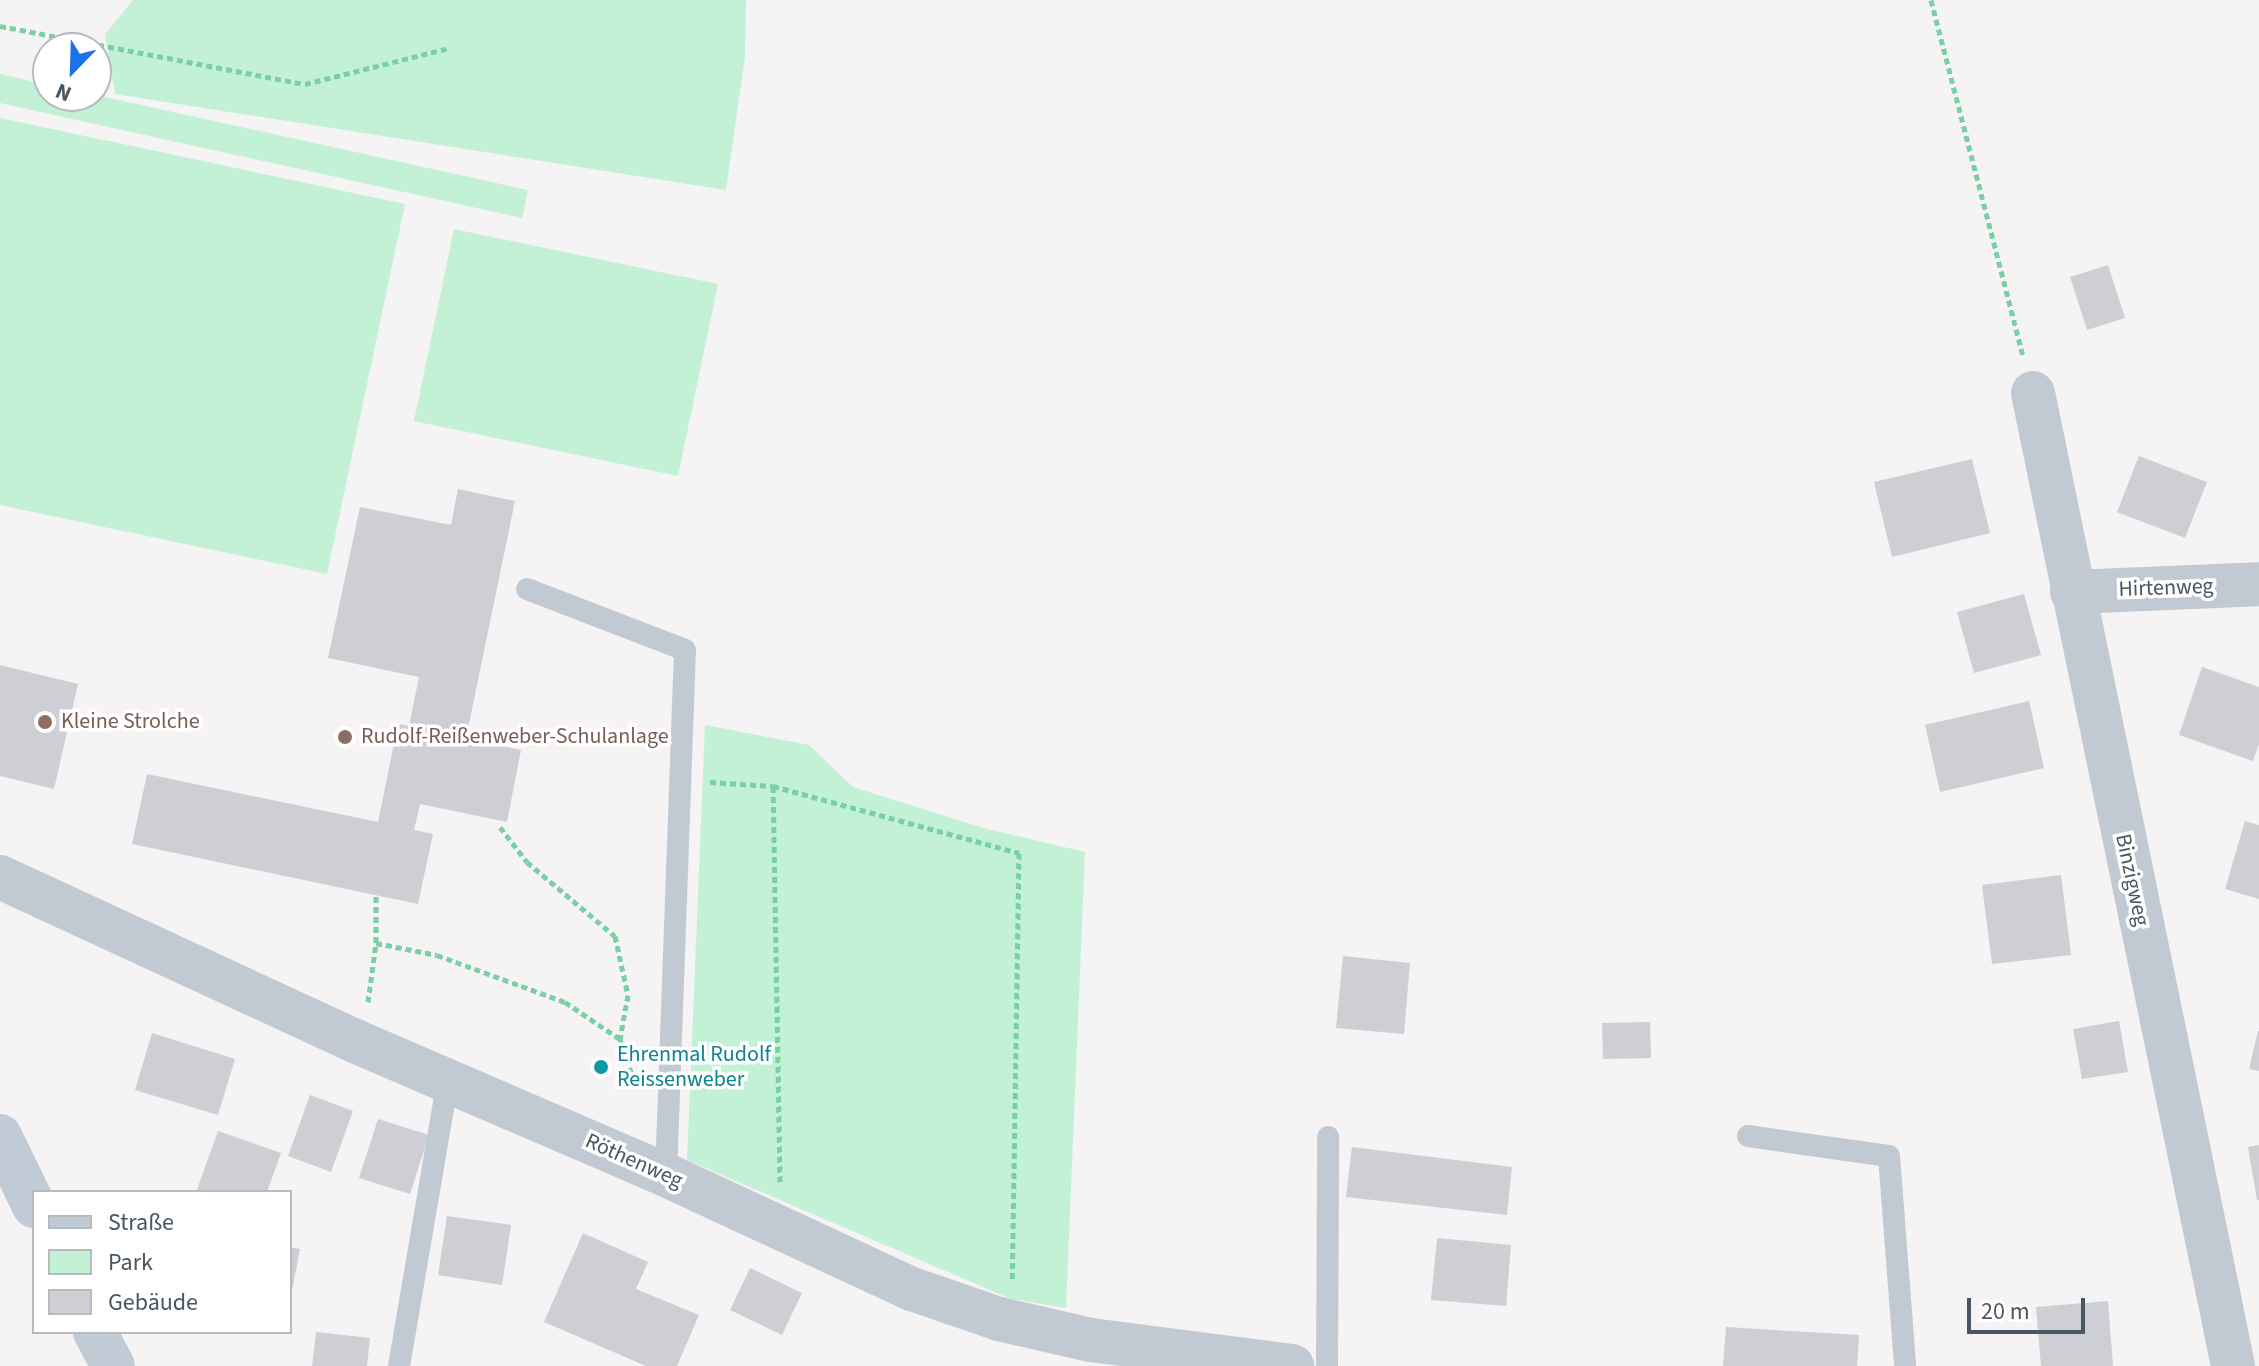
<!DOCTYPE html>
<html>
<head>
<meta charset="utf-8">
<style>
  body { margin:0 }
  #map { position:relative; width:2259px; height:1366px; overflow:hidden; background:#f5f3f3; font-family:"Source Sans 3",sans-serif }
  div>[style] { position:absolute }
  .green>* { inset:0; background:#c3f1d5 }
  .building>* { inset:0; background:#cdcfd5 }
  .path>* { height:5px; margin-top:-2.5px; transform-origin:0; background:repeating-linear-gradient(90deg,#7ad0a6 0 6px,transparent 0 10px) }
  .service>* { height:22px; margin:-11px; padding:0 11px; transform-origin:11px; border-radius:11px; background:#c1cad2 }
  .minor>* { height:44px; margin:-22px; padding:0 22px; transform-origin:22px; border-radius:22px; background:#c1cad2 }
  .secondary>* { height:44px; margin:-22px; padding:0 22px; transform-origin:22px; border-radius:22px; background:#c1cbd6 }
  .dots>* { width:22px; height:22px; translate:-50% -50%; box-sizing:border-box; border:4px solid #fff; border-radius:50% }
  span { translate:-50% -50%; white-space:nowrap; text-align:center; line-height:1.15; -webkit-text-stroke:7px #fff; paint-order:stroke }
  .street-label { font-size:22px; color:#4a5661 }
  .education-label { font-size:22px; color:#785e54 }
  .left { translate:0 -50%; text-align:left }
  .culture-label { font-size:22px; color:#0d838f }
  .legend { position:absolute; left:32px; top:1190px; width:260px; height:144px; box-sizing:border-box; background:#fff; border:2px solid #b7bbc0; margin:0; padding:10px 14px; list-style:none; font-size:24px; color:#4a5661 }
  .legend li { display:flex; align-items:center; gap:16px; height:40px }
  .legend b { width:40px; border:2px solid #b7bbc0 }
  .north { position:absolute; left:32px; top:32px; width:80px; height:80px; box-sizing:border-box; background:#fff; border:2px solid #b7bbc0; border-radius:50%; rotate:203deg; font-size:22px; font-weight:700; line-height:32px; text-align:center; color:#4a5661 }
  .north::after { content:''; display:block; margin:auto; width:28px; height:36px; background:#1a73e8; clip-path:polygon(50% 0,100% 100%,50% 72%,0 100%) }
  .scale { position:absolute; left:1967px; top:1298px; width:118px; height:36px; box-sizing:border-box; border:4px solid #4a5661; border-top:0; padding-left:10px; font-size:24px; line-height:28px; white-space:nowrap; color:#4a5661; -webkit-text-stroke:6px #fff; paint-order:stroke }
</style>
</head>
<body>
<div id="map">
  <div class="green">
    <i style="clip-path:polygon(133px 0,746px 0,745px 56px,726px 190px,115px 94px,105px 34px)"></i>
    <i style="clip-path:polygon(0 74px,48px 85px,48px 96px,96px 95px,528px 190px,522px 218px,0 103px)"></i>
    <i style="clip-path:polygon(0 118px,405px 204px,327px 574px,0 505px)"></i>
    <i style="clip-path:polygon(454px 229px,718px 284px,678px 476px,414px 421px)"></i>
    <i style="clip-path:polygon(705px 725px,809px 745px,853px 787px,983px 828px,1085px 852px,1066px 1308px,1011px 1299px,687px 1160px)"></i>
  </div>
  <div class="building">
    <i style="clip-path:polygon(2108px 265px,2125px 318px,2087px 330px,2070px 277px)"></i>
    <i style="clip-path:polygon(2139px 456px,2207px 482px,2185px 538px,2117px 512px)"></i>
    <i style="clip-path:polygon(1972px 459px,1990px 533px,1892px 557px,1874px 482px)"></i>
    <i style="clip-path:polygon(458px 489px,515px 501px,466px 738px,521px 750px,507px 822px,420px 804px,414px 830px,433px 834px,418px 904px,132px 844px,147px 774px,378px 822px,398px 724px,409px 726px,419px 677px,328px 658px,360px 507px,451px 525px)"></i>
    <i style="clip-path:polygon(2024px 594px,2041px 655px,1974px 673px,1957px 612px)"></i>
    <i style="clip-path:polygon(0 665px,78px 684px,54px 789px,0 776px)"></i>
    <i style="clip-path:polygon(2202px 667px,2259px 687px,2259px 744px,2253px 761px,2179px 735px)"></i>
    <i style="clip-path:polygon(2029px 701px,2044px 768px,1940px 792px,1925px 725px)"></i>
    <i style="clip-path:polygon(2245px 821px,2259px 825px,2259px 899px,2225px 889px)"></i>
    <i style="clip-path:polygon(2061px 875px,2071px 955px,1992px 964px,1982px 885px)"></i>
    <i style="clip-path:polygon(1343px 956px,1410px 963px,1404px 1034px,1336px 1028px)"></i>
    <i style="clip-path:polygon(2119px 1021px,2128px 1072px,2082px 1079px,2073px 1029px)"></i>
    <i style="clip-path:polygon(1650px 1022px,1651px 1058px,1603px 1059px,1602px 1023px)"></i>
    <i style="clip-path:polygon(2258px 1031px,2259px 1031px,2259px 1071px,2249px 1069px)"></i>
    <i style="clip-path:polygon(152px 1033px,235px 1059px,218px 1115px,135px 1090px)"></i>
    <i style="clip-path:polygon(310px 1095px,353px 1111px,331px 1172px,288px 1156px)"></i>
    <i style="clip-path:polygon(378px 1119px,429px 1135px,410px 1194px,359px 1178px)"></i>
    <i style="clip-path:polygon(218px 1131px,281px 1153px,267px 1192px,196px 1192px)"></i>
    <i style="clip-path:polygon(2259px 1145px,2259px 1200px,2257px 1200px,2248px 1147px)"></i>
    <i style="clip-path:polygon(1352px 1147px,1512px 1167px,1507px 1215px,1346px 1197px)"></i>
    <i style="clip-path:polygon(447px 1216px,511px 1225px,502px 1285px,438px 1275px)"></i>
    <i style="clip-path:polygon(583px 1233px,648px 1262px,636px 1289px,699px 1315px,677px 1366px,646px 1366px,544px 1322px)"></i>
    <i style="clip-path:polygon(1437px 1238px,1511px 1245px,1506px 1306px,1431px 1300px)"></i>
    <i style="clip-path:polygon(290px 1247px,300px 1249px,291px 1296px,290px 1295px)"></i>
    <i style="clip-path:polygon(750px 1268px,802px 1293px,782px 1335px,730px 1310px)"></i>
    <i style="clip-path:polygon(2108px 1301px,2113px 1366px,2041px 1366px,2036px 1307px)"></i>
    <i style="clip-path:polygon(1726px 1327px,1859px 1335px,1857px 1366px,1723px 1366px)"></i>
    <i style="clip-path:polygon(316px 1332px,370px 1338px,367px 1366px,312px 1366px)"></i>
  </div>
  <div class="path">
    <i style="left:1931px;top:0;width:367px;rotate:75.5deg"></i>
    <i style="left:0;top:26px;width:310px;rotate:10.8deg"></i>
    <i style="left:305px;top:84px;width:148px;rotate:-14deg"></i>
    <i style="left:710px;top:782px;width:63px;rotate:3.6deg"></i>
    <i style="left:500px;top:827px;width:44px;rotate:52.4deg"></i>
    <i style="left:527px;top:862px;width:115px;rotate:40.1deg"></i>
    <i style="left:615px;top:936px;width:60px;rotate:77.6deg"></i>
    <i style="left:628px;top:995px;width:45px;rotate:100.3deg"></i>
    <i style="left:376px;top:943px;width:62px;rotate:11.1deg"></i>
    <i style="left:437px;top:955px;width:136px;rotate:20.2deg"></i>
    <i style="left:565px;top:1002px;width:66px;rotate:33.9deg"></i>
    <i style="left:620px;top:1039px;width:51px;rotate:71.6deg"></i>
    <i style="left:368px;top:1002px;width:60px;rotate:-82.3deg"></i>
    <i style="left:376px;top:943px;width:50px;rotate:-90deg"></i>
    <i style="left:780px;top:1182px;width:396px;rotate:-91deg"></i>
    <i style="left:773px;top:786px;width:255px;rotate:15.2deg"></i>
    <i style="left:1019px;top:853px;width:427px;rotate:90.9deg"></i>
  </div>
  <div class="service">
    <i style="left:527px;top:589px;width:169px;rotate:21.1deg"></i>
    <i style="left:685px;top:650px;width:525px;rotate:92.07deg"></i>
    <i style="left:1748px;top:1136px;width:142px;rotate:8.1deg"></i>
    <i style="left:1889px;top:1156px;width:211px;rotate:85.6deg"></i>
    <i style="left:399px;top:1366px;width:290px;rotate:-80.3deg"></i>
    <i style="left:1327px;top:1366px;width:229px;rotate:-89.7deg"></i>
  </div>
  <div class="minor">
    <i style="left:2033px;top:393px;width:993px;rotate:78.38deg"></i>
    <i style="left:2072px;top:592px;width:187px;rotate:-2.4deg"></i>
    <i style="left:0;top:877px;width:391px;rotate:24.8deg"></i>
    <i style="left:355px;top:1041px;width:339px;rotate:23.3deg"></i>
    <i style="left:666px;top:1175px;width:271px;rotate:24.9deg"></i>
    <i style="left:912px;top:1289px;width:92px;rotate:19deg"></i>
    <i style="left:999px;top:1319px;width:94px;rotate:12.9deg"></i>
    <i style="left:1091px;top:1340px;width:203px;rotate:7.4deg"></i>
  </div>
  <div class="secondary">
    <i style="left:0;top:1136px;width:78px;rotate:64.1deg"></i>
    <i style="left:95px;top:1332px;width:38px;rotate:62deg"></i>
  </div>
  <div class="dots">
    <i style="left:45px;top:722px;background:#8d6e63"></i>
    <i style="left:345px;top:737px;background:#8d6e63"></i>
    <i style="left:601px;top:1067px;background:#0f9aa8"></i>
  </div>
  <div class="street-label">
    <span style="left:2166px;top:588px;rotate:-2deg">Hirtenweg</span>
    <span style="left:2132px;top:880px;rotate:78deg">Binzigweg</span>
    <span style="left:634px;top:1161px;rotate:24deg">Röthenweg</span>
  </div>
  <div class="education-label">
    <span class="left" style="left:61px;top:722px">Kleine Strolche</span>
    <span class="left" style="left:361px;top:737px">Rudolf-Reißenweber-Schulanlage</span>
  </div>
  <div class="culture-label">
    <span class="left" style="left:617px;top:1067px">Ehrenmal Rudolf<br>Reissenweber</span>
  </div>
  <ul class="legend">
  <li><b style="height:10px;background:#c1cbd6"></b>Straße</li>
  <li><b style="height:22px;background:#c3f1d5"></b>Park</li>
  <li><b style="height:22px;background:#cdcfd5"></b>Gebäude</li>
  </ul>
  <div class="north">N</div>
  <div class="scale">20 m</div>
</div>
</body>
</html>
